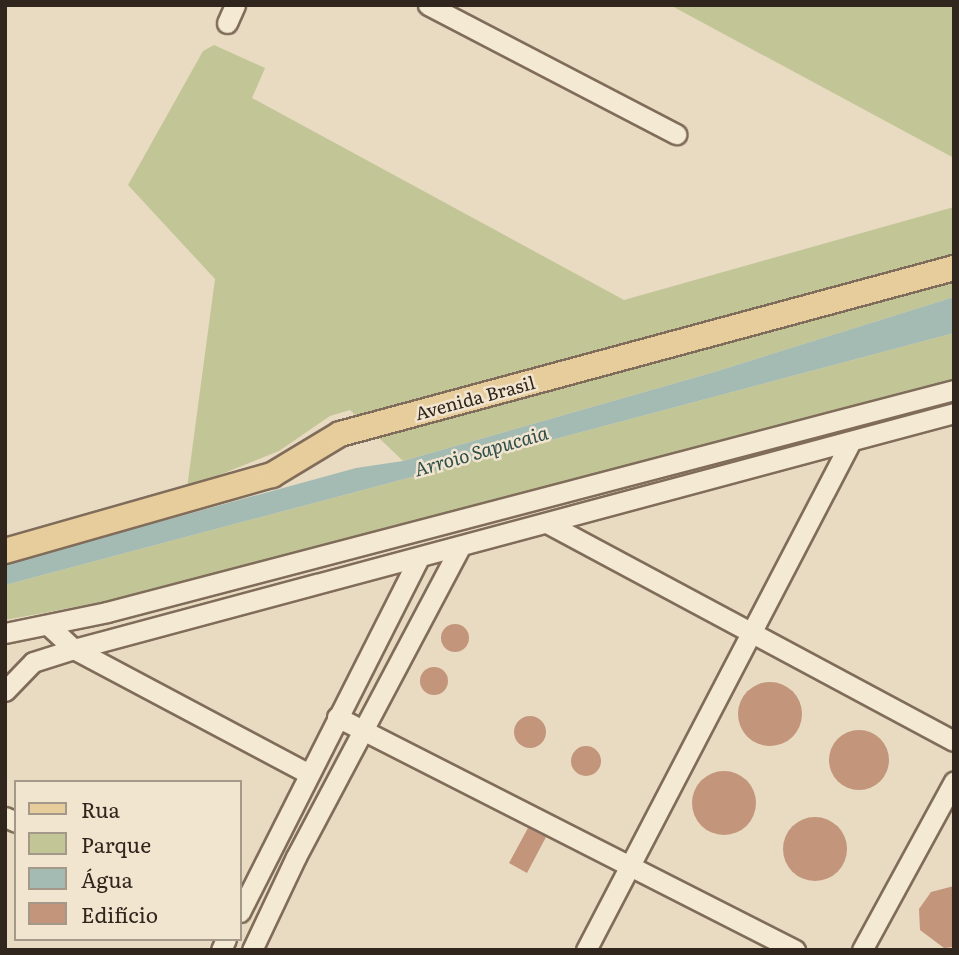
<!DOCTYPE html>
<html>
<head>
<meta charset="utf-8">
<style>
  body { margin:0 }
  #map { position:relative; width:959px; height:955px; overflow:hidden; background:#e8dbc1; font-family:Literata,serif }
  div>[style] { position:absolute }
  .green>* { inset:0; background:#c2c596 }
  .water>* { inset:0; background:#a3bbb3 }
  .building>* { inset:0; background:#c3957a }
  .round { border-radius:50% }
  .roads { filter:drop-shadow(2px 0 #806c5a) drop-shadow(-2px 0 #806c5a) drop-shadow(0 2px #806c5a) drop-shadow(0 -2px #806c5a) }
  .minor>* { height:19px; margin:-9.5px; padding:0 9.5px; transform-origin:9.5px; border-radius:9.5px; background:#f4e9d3 }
  .major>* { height:24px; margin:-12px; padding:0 12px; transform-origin:12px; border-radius:12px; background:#e8cd9c }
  span { translate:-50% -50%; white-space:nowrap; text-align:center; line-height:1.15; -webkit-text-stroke:5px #f1e5cf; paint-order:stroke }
  .street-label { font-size:18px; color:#31261d }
  .water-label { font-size:19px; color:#2e4f4b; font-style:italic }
  .frame { position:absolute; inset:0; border:7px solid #31261d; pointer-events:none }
  .legend { position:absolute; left:14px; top:780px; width:228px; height:161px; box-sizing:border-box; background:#f1e5cf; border:2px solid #a49988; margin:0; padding:9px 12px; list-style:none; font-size:21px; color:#31261d }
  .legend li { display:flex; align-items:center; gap:14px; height:35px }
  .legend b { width:35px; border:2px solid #a49988 }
</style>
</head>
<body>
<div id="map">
  <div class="green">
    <i style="clip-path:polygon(670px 5px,954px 5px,954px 158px)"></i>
    <i style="clip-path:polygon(214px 45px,265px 68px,252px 98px,624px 300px,954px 207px,954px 297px,711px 373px,403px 461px,350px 410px,330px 416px,279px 451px,187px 488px,215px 279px,128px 185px,203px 51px)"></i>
    <i style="clip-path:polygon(954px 333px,954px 379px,146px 594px,5px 620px,5px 585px)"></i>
  </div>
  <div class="water">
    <i style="clip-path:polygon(954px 297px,954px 333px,5px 585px,5px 564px,356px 468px,403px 461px,711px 373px)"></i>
  </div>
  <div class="building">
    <i class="round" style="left:441px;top:624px;width:28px;height:28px"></i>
    <i class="round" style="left:420px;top:667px;width:28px;height:28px"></i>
    <i class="round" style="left:738px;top:682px;width:64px;height:64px"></i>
    <i class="round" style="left:514px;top:716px;width:32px;height:32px"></i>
    <i class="round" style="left:829px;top:730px;width:60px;height:60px"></i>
    <i class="round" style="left:571px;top:746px;width:30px;height:30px"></i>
    <i class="round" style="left:692px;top:771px;width:64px;height:64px"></i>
    <i class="round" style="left:783px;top:817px;width:64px;height:64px"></i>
    <i style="clip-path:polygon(528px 828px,546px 837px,527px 873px,509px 863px)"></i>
    <i style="clip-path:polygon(954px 886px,954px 947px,944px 948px,920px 930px,919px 909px,931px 892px)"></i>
  </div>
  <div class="roads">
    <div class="minor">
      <i style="left:428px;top:5px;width:280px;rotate:27.5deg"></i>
      <i style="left:227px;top:23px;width:20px;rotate:-66deg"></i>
      <i style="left:549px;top:524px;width:459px;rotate:28.2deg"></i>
      <i style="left:48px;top:625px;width:35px;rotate:43deg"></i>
      <i style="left:74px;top:649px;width:264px;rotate:28deg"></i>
      <i style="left:5px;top:633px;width:104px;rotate:-11.6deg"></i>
      <i style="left:107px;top:612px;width:876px;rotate:-14.69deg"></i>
      <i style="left:5px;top:691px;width:40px;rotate:-46deg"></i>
      <i style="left:33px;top:662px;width:43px;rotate:-17.6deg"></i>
      <i style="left:74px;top:649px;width:911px;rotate:-15.01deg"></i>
      <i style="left:337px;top:717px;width:514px;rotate:26.96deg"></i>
      <i style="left:5px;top:817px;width:12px;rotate:24deg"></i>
      <i style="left:240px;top:912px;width:394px;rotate:-63.2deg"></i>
      <i style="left:221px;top:950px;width:12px;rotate:-66deg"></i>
      <i style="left:252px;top:950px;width:103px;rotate:-64.7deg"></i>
      <i style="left:296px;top:857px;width:348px;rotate:-62.1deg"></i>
      <i style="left:586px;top:950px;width:569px;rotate:-62.49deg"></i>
      <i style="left:862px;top:950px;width:192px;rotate:-61.4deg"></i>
    </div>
    <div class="major">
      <i style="left:5px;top:551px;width:278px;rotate:-15.9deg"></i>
      <i style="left:272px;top:475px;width:79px;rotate:-31.1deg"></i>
      <i style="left:340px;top:434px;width:636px;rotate:-15.13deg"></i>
    </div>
  </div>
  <div class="street-label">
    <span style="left:475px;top:398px;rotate:-15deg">Avenida Brasil</span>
  </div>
  <div class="water-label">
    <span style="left:481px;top:451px;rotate:-16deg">Arroio Sapucaia</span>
  </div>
  <div class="frame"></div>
  <ul class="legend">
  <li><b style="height:9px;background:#e8cd9c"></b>Rua</li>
  <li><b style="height:19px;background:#c2c596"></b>Parque</li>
  <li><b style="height:19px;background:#a3bbb3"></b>Água</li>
  <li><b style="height:19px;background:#c3957a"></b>Edifício</li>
  </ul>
</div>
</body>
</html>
